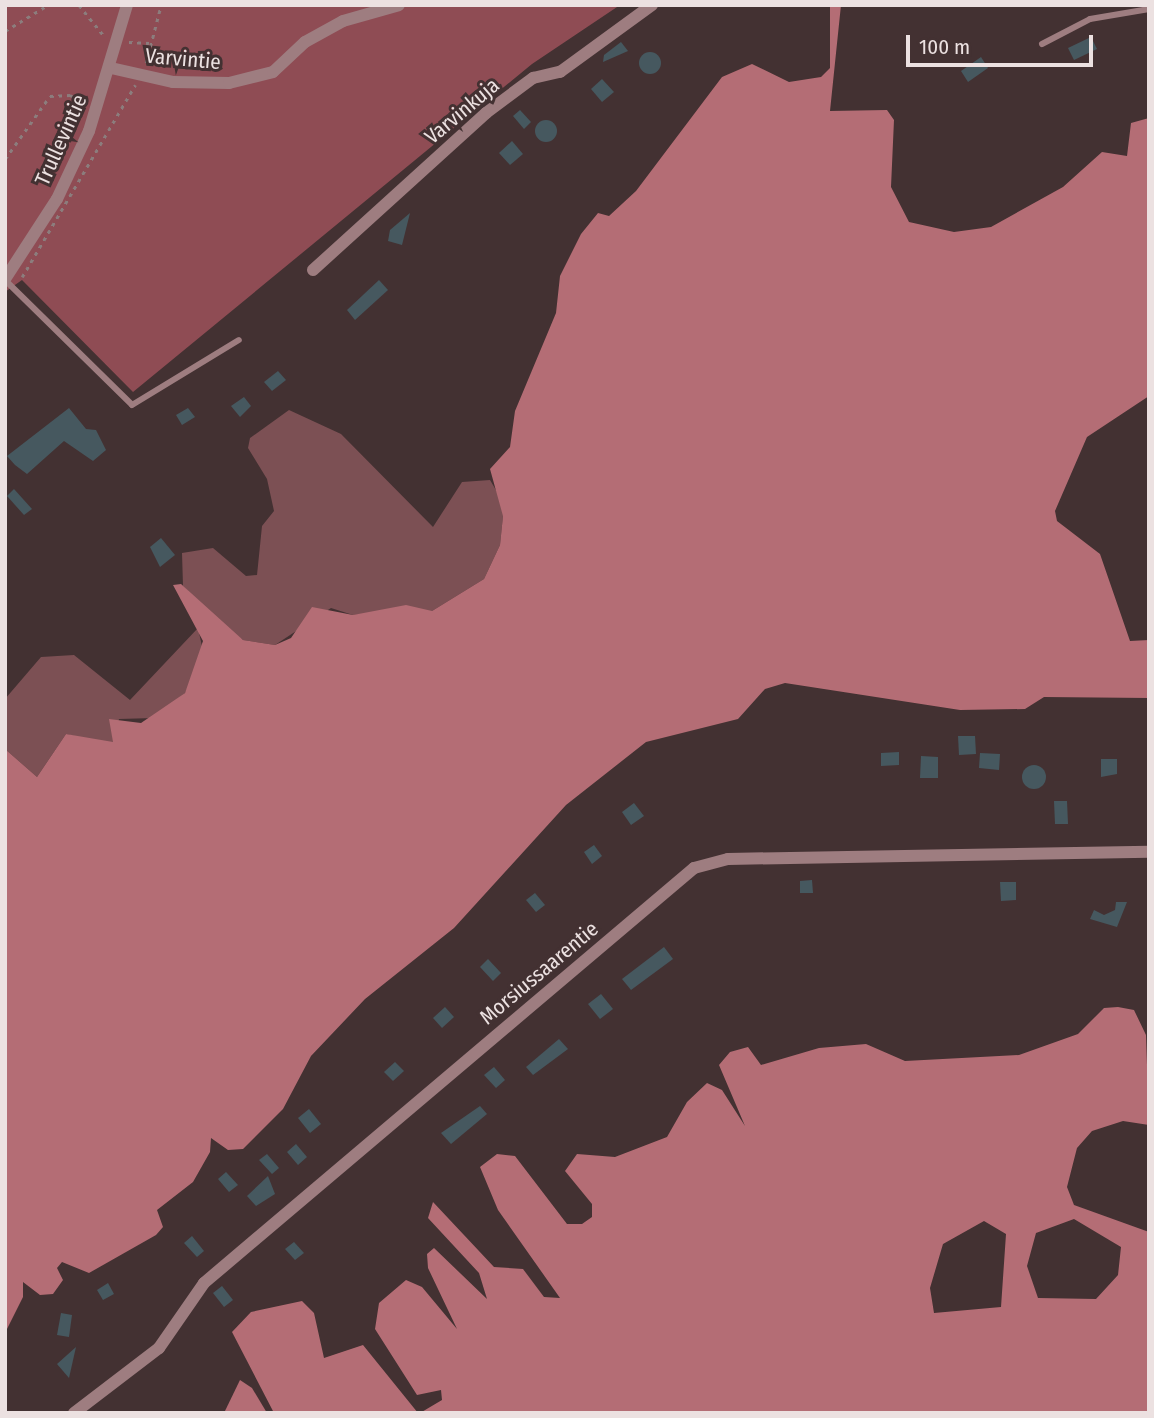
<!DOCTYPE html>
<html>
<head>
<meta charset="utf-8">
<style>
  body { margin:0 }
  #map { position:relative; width:1154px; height:1418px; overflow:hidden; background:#433132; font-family:"Fira Sans Condensed",sans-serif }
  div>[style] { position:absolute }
  .green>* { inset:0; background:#7c5054 }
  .forest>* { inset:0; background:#8f4c54 }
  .water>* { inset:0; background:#b46d75 }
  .building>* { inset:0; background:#46585f }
  .round { border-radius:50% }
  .path>* { height:2.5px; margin-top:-1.25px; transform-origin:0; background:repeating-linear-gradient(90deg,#8c7d7d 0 3.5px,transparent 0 8.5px) }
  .lane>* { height:6px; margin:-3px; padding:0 3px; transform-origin:3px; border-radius:3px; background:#9e7d80 }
  .street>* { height:12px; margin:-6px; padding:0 6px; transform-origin:6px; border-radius:6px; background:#9e7d80 }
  span { translate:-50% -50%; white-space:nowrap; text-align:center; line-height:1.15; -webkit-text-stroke:6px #433132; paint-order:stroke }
  .street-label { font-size:21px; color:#ece1e1 }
  .frame { position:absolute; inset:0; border:7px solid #ece1e1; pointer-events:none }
  .scale { position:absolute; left:906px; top:35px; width:187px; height:32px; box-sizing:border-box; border:4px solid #ece1e1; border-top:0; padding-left:9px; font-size:21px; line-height:24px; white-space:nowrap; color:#ece1e1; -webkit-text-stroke:5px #433132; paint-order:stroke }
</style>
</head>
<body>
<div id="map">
  <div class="green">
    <i style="clip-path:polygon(289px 410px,341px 434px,433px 527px,462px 482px,490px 480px,503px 502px,503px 516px,500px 545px,484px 579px,432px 611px,353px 615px,331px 608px,275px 645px,243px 640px,227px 629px,183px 586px,182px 553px,213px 548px,246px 576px,257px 575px,262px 526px,274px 511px,267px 479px,248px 448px,250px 438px)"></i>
    <i style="clip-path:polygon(198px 628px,203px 651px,196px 672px,185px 693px,154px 718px,119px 719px,113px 742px,107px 744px,66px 734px,37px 777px,5px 749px,5px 699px,41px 657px,74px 655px,130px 700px)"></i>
  </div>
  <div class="forest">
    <i style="clip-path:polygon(5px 5px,620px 5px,532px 64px,133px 392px,22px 280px,5px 292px)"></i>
  </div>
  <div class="water">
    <i style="clip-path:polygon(830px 5px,841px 5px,830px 111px,887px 110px,894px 120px,891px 187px,909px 222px,954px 232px,991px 227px,1063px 187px,1102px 152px,1127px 156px,1131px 123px,1149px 118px,1149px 396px,1087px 437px,1055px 511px,1057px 521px,1100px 554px,1130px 641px,1149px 640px,1149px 698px,1044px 697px,1025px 709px,960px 710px,785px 683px,765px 689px,738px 719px,646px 742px,566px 805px,454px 928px,365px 999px,311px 1056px,283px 1109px,243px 1149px,228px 1150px,211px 1138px,210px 1152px,193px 1182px,157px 1210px,163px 1227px,156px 1235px,89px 1273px,62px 1262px,57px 1268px,63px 1280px,53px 1294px,40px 1295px,23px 1282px,23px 1297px,5px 1333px,5px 749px,37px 777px,66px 734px,113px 742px,109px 719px,141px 723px,185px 693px,203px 641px,173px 585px,181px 584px,243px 640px,275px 645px,291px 638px,312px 607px,353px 615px,406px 605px,432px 611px,484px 579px,500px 545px,503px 516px,490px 469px,510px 447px,515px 411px,556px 313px,560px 276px,581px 234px,598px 213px,609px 216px,636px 191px,722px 77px,752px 64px,789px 82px,821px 77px,830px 68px)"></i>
    <i style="clip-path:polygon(evenodd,1118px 1007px,1134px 1010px,1146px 1035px,1149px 1125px,1123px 1121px,1092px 1131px,1077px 1148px,1067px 1187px,1074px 1205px,1149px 1232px,1149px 1413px,420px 1413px,442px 1400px,441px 1390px,417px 1395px,375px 1329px,379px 1303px,406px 1280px,422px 1287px,457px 1329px,428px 1268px,427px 1254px,434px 1248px,487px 1299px,479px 1273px,428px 1218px,433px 1202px,494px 1267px,523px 1269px,544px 1297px,560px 1298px,498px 1210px,480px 1167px,497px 1154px,515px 1156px,567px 1224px,582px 1224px,592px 1217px,592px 1204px,565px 1171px,577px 1154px,615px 1157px,667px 1137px,687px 1102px,707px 1083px,722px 1090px,745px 1126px,719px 1065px,730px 1052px,748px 1047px,761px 1065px,819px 1048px,866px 1044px,905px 1061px,1019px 1055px,1078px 1034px,1104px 1008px,1118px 1007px,1074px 1219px,1121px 1247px,1118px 1275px,1096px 1299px,1038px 1298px,1027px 1266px,1036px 1233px,1074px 1219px,1118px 1007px,984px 1221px,1006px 1234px,1001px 1307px,934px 1313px,930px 1288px,943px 1244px,984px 1221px)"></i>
    <i style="clip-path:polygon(302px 1301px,314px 1313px,324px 1358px,363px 1345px,418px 1413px,274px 1413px,232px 1332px,251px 1312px)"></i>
    <i style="clip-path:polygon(240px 1380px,252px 1388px,267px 1413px,224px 1413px)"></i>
  </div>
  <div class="building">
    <i style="clip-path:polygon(1091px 37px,1097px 49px,1074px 60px,1068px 48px)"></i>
    <i style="clip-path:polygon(621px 42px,628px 51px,603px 62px,604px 55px)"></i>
    <i class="round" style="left:639px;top:52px;width:22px;height:22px"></i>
    <i style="clip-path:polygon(981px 57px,988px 68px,968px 82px,961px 71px)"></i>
    <i style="clip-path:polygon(602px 79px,614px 92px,602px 102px,591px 89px)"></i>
    <i style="clip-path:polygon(520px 110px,531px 122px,524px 129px,513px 116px)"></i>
    <i class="round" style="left:535px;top:120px;width:22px;height:22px"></i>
    <i style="clip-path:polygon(512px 141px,523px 154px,510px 165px,499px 153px)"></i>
    <i style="clip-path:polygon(410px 213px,402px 245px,388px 241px,390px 230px)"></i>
    <i style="clip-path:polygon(379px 280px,388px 290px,355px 320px,347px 310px)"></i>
    <i style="clip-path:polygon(278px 371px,286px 380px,272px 391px,264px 382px)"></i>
    <i style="clip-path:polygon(244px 397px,251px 406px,240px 417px,231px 406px)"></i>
    <i style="clip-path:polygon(69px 408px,86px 429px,96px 430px,106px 450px,93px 461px,64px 441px,27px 474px,15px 465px,7px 456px)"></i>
    <i style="clip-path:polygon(188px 408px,195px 417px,182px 425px,176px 415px)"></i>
    <i style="clip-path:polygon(14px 489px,32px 509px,24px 515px,7px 496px)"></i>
    <i style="clip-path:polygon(161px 538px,175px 555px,160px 567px,150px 547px)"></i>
    <i style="clip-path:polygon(958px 736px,975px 736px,976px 754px,959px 755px)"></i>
    <i style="clip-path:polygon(899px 752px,899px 765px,881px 766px,881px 753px)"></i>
    <i style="clip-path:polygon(980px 753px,1000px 754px,999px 770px,979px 768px)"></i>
    <i style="clip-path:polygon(921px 756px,938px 757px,938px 778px,920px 778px)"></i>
    <i style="clip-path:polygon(1101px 759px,1117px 759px,1117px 774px,1101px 777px)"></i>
    <i class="round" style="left:1022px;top:765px;width:24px;height:24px"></i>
    <i style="clip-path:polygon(1054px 801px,1067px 801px,1068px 824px,1055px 824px)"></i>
    <i style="clip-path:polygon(634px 803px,644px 816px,631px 825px,622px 812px)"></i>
    <i style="clip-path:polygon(594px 845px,602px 856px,592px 864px,584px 852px)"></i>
    <i style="clip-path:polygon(812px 880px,813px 893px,800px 893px,800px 881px)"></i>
    <i style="clip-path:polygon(1000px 882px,1016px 882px,1016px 900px,1001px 901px)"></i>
    <i style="clip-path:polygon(535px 893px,545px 905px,536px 912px,526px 900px)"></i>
    <i style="clip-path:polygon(1116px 902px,1127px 902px,1117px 927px,1090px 919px,1094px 910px,1104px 915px,1115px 910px)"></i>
    <i style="clip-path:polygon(664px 947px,673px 959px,631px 990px,622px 979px)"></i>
    <i style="clip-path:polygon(488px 959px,501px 973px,493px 981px,480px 967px)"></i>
    <i style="clip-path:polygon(601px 994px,613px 1009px,600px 1019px,588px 1004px)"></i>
    <i style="clip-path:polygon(445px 1007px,454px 1017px,442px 1028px,433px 1018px)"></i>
    <i style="clip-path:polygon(559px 1039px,568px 1049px,533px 1075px,526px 1067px)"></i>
    <i style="clip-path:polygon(395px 1062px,404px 1071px,393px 1081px,384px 1072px)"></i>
    <i style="clip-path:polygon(494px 1067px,505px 1080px,496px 1088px,484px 1075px)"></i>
    <i style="clip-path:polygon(480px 1106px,487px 1114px,451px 1144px,441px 1133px)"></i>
    <i style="clip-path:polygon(309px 1109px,321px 1124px,310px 1133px,298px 1118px)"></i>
    <i style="clip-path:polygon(296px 1144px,307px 1157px,298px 1165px,287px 1152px)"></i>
    <i style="clip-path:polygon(267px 1154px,279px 1168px,272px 1174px,259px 1160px)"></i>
    <i style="clip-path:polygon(226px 1172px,238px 1185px,229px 1192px,218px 1179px)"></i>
    <i style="clip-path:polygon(268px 1176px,275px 1194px,256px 1206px,247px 1196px)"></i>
    <i style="clip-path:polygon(192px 1236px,204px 1251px,197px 1257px,184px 1243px)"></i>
    <i style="clip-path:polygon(294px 1242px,304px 1253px,295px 1260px,285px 1249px)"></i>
    <i style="clip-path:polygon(108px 1283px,114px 1294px,103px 1300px,97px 1290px)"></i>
    <i style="clip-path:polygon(222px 1286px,233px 1300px,224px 1307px,213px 1293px)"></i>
    <i style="clip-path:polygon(61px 1313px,72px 1315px,69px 1337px,57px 1335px)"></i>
    <i style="clip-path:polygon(76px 1347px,69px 1378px,57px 1364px)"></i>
  </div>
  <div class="path">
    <i style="left:79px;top:5px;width:41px;rotate:50.9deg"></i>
    <i style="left:5px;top:31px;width:50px;rotate:-31.2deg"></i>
    <i style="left:129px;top:42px;width:20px;rotate:3deg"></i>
    <i style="left:146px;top:63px;width:60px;rotate:-75.5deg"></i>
    <i style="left:5px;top:159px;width:77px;rotate:-54.5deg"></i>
    <i style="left:50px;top:96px;width:20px;rotate:-3deg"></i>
    <i style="left:70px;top:95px;width:18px;rotate:27deg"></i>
    <i style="left:22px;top:277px;width:223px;rotate:-59.5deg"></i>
  </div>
  <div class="lane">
    <i style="left:1042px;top:44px;width:54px;rotate:-27.5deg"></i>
    <i style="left:1090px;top:19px;width:60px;rotate:-9.6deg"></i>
    <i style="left:5px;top:280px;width:178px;rotate:44.5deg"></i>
    <i style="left:132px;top:405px;width:125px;rotate:-31.3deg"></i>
  </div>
  <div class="street">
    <i style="left:111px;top:68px;width:64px;rotate:12.7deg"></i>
    <i style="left:173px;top:82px;width:56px;rotate:1deg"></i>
    <i style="left:229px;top:83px;width:45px;rotate:-14deg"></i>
    <i style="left:273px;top:72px;width:44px;rotate:-43.2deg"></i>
    <i style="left:305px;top:42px;width:43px;rotate:-28.9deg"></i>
    <i style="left:343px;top:21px;width:58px;rotate:-15.9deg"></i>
    <i style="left:313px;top:270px;width:234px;rotate:-42.2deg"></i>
    <i style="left:486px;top:113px;width:59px;rotate:-36.7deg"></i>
    <i style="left:533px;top:78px;width:28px;rotate:-13deg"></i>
    <i style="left:560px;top:72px;width:114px;rotate:-36.1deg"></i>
    <i style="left:5px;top:279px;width:95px;rotate:-57deg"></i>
    <i style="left:57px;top:199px;width:75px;rotate:-64.8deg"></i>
    <i style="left:89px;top:131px;width:132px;rotate:-73.2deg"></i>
    <i style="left:74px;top:1413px;width:107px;rotate:-37.4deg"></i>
    <i style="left:159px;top:1348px;width:79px;rotate:-55.3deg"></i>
    <i style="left:204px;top:1283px;width:642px;rotate:-40.26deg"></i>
    <i style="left:694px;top:868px;width:35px;rotate:-15deg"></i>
    <i style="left:728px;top:859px;width:421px;rotate:-1deg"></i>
  </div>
  <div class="street-label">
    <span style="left:183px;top:59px;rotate:5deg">Varvintie</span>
    <span style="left:462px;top:111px;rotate:-40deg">Varvinkuja</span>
    <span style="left:61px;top:140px;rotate:-66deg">Trullevintie</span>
    <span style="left:539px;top:973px;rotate:-40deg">Morsiussaarentie</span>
  </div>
  <div class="frame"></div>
  <div class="scale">100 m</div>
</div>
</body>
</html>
